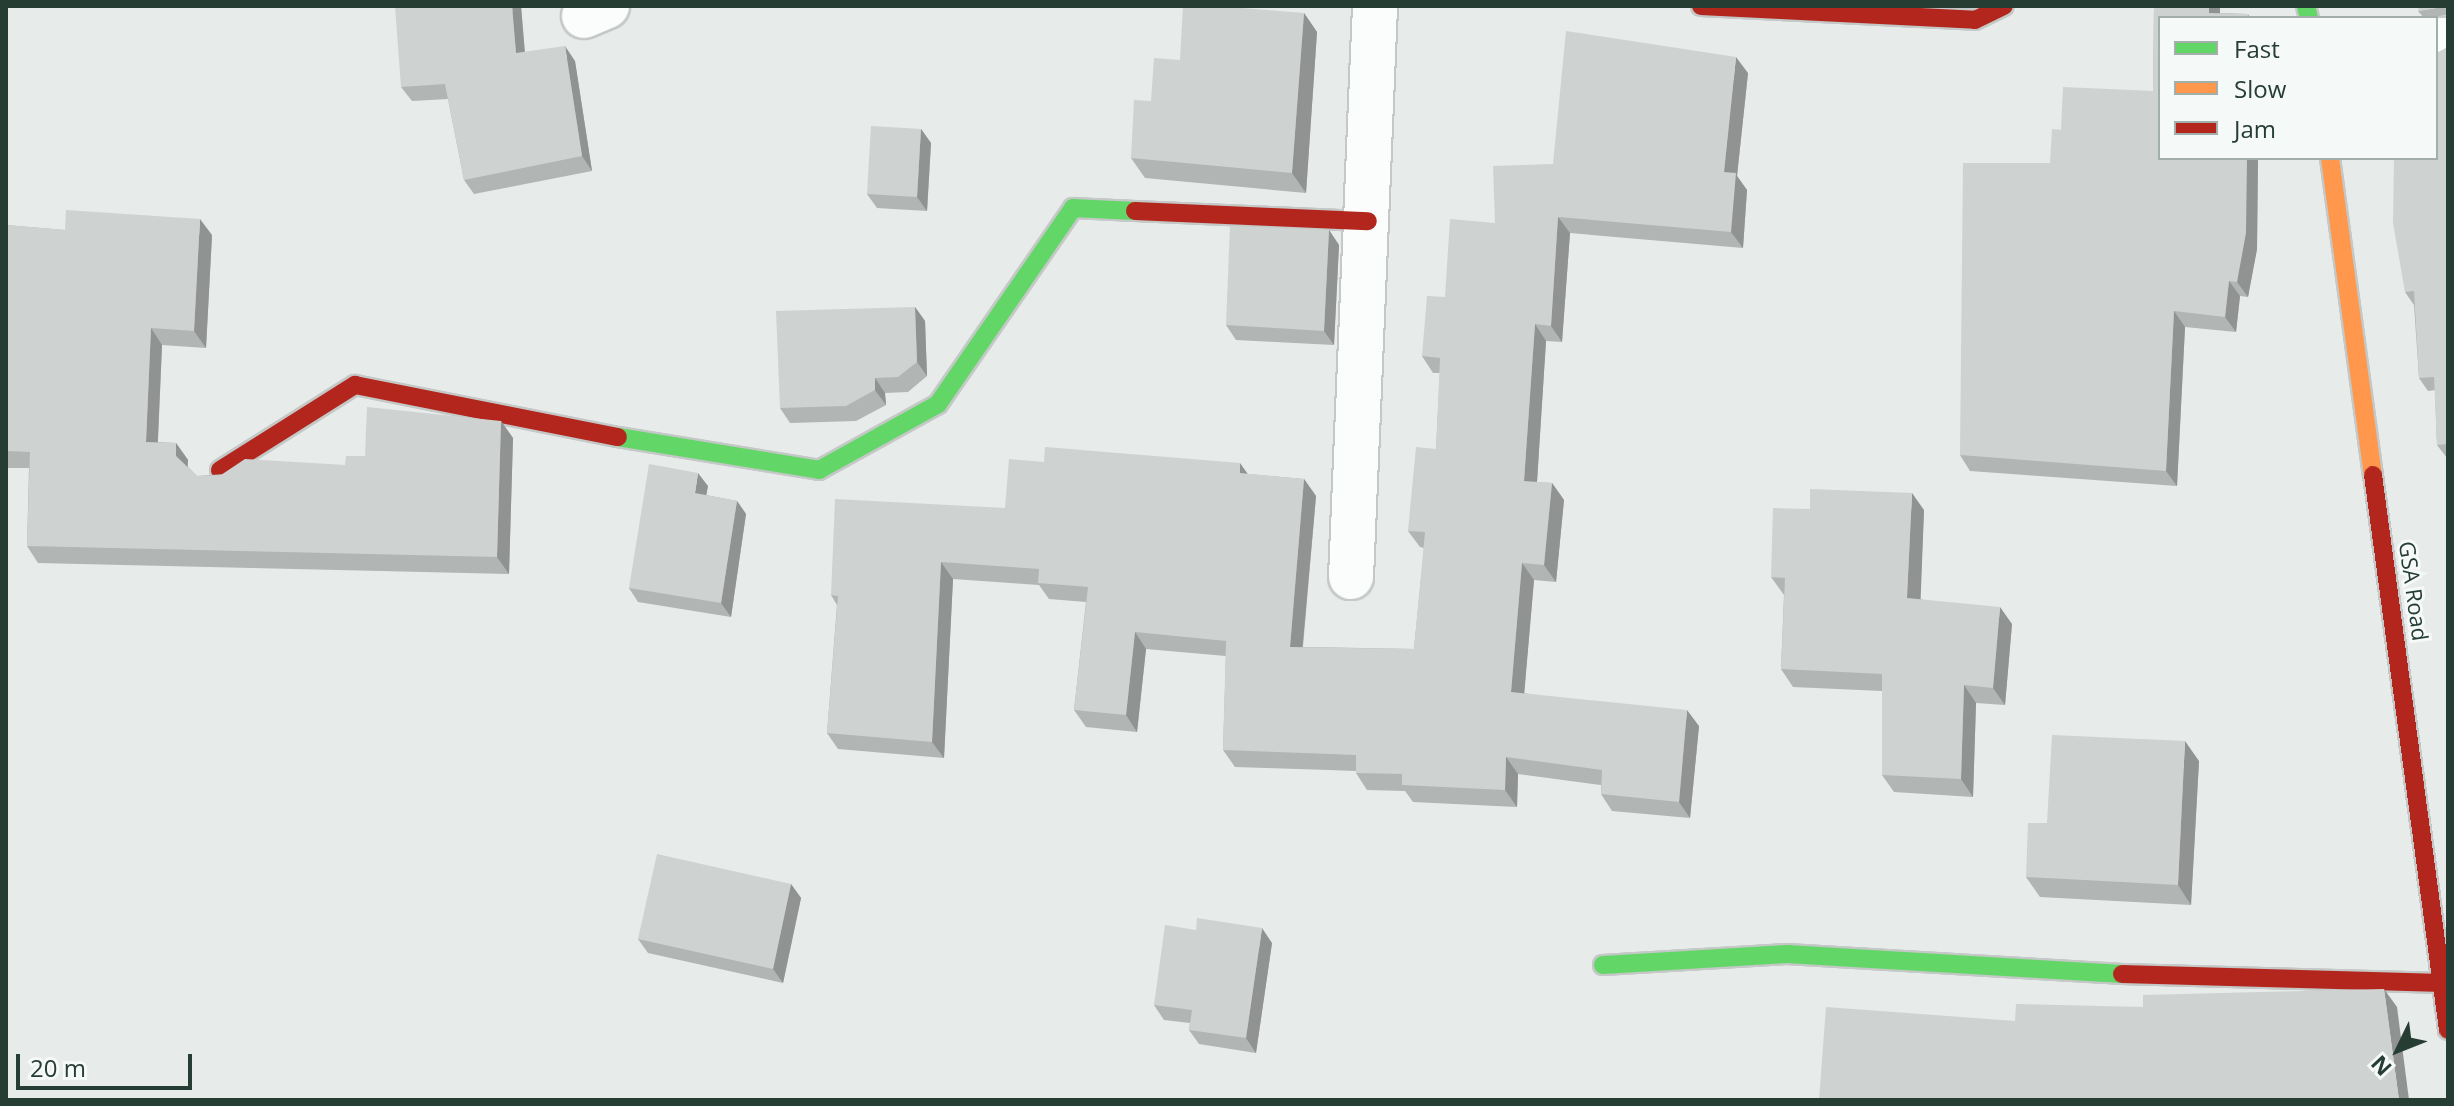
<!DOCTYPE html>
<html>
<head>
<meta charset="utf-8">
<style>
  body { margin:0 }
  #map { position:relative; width:2454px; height:1106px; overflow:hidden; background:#e7ebe9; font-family:"Open Sans",sans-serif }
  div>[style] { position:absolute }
  .roads { filter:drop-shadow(2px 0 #c4c8c6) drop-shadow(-2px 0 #c4c8c6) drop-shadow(0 2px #c4c8c6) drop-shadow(0 -2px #c4c8c6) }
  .street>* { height:44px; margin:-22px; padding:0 22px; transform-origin:22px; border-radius:22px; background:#fbfcfc }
  .fast>* { height:18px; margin:-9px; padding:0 9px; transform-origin:9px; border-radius:9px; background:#63d668 }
  .slow>* { height:18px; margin:-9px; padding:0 9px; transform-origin:9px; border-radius:9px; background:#ff974d }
  .jam>* { height:18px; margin:-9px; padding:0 9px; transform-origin:9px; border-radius:9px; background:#b3261e }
  .wall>* { inset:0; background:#b1b5b3 }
  .shaded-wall>* { inset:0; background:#909392 }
  .building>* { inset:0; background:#ced2d0 }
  span { translate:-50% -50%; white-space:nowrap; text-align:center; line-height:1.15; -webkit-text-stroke:6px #f5f9f7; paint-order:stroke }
  .street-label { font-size:22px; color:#263d34 }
  .frame { position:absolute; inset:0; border:8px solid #263d34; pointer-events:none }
  .legend { position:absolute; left:2158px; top:16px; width:280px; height:144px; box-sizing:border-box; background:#f5f9f7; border:2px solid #a2aea9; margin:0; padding:10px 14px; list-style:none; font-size:24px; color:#263d34 }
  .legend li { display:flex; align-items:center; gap:16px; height:40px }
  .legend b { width:40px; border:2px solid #a2aea9 }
  .north { position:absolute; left:2358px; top:1010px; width:80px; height:80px; -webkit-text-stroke:6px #f5f9f7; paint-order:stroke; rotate:227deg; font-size:22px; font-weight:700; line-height:32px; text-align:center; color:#263d34 }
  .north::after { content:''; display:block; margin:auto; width:28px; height:36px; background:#263d34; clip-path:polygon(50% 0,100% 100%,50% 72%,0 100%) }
  .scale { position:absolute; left:16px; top:1054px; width:176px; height:36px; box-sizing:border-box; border:4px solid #263d34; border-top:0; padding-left:10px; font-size:24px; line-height:28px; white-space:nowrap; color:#263d34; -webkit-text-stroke:6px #f5f9f7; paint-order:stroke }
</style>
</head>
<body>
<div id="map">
  <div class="roads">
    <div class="street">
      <i style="left:584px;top:16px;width:25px;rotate:-23deg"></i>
      <i style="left:2436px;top:40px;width:12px"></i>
      <i style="left:1351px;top:577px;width:572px;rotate:-87.59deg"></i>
    </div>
    <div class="fast">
      <i style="left:2306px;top:6px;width:12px;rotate:76deg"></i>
      <i style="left:618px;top:437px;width:204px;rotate:9.3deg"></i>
      <i style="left:819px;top:470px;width:136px;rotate:-29deg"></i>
      <i style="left:938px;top:404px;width:238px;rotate:-55.4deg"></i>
      <i style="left:1073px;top:208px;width:62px;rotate:2.8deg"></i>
      <i style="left:1603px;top:965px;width:184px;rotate:-3.4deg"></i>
      <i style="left:1787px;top:954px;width:336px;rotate:3.4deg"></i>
    </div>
    <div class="slow">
      <i style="left:2330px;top:158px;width:320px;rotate:82.3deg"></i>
    </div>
    <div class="jam">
      <i style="left:1701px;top:6px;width:274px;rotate:2.9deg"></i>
      <i style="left:1975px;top:20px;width:32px;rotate:-26deg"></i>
      <i style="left:1135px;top:211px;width:233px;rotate:2.5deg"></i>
      <i style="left:220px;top:470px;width:160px;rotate:-32.2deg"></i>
      <i style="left:355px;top:385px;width:268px;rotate:11.2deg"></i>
      <i style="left:2373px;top:475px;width:560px;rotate:82.3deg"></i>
      <i style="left:2122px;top:974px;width:321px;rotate:1.6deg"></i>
    </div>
  </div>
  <div class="wall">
    <i style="clip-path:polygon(521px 6px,525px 52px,575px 61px,592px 171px,474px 194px,464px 180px,448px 99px,412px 101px,401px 87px)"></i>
    <i style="clip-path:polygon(2154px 6px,2220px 6px,2220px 13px,2248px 14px,2251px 18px,2160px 18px,2160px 158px,2258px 158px,2257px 249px,2248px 297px,2240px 296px,2236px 332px,2185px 327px,2177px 486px,1970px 471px,1960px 455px,2061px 130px,2153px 91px)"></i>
    <i style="clip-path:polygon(2448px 6px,2448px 15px,2424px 18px,2418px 11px)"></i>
    <i style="clip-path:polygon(1304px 13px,1317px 32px,1306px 193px,1145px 178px,1131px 158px,1151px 101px,1180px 60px)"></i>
    <i style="clip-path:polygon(2448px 47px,2448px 458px,2447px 458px,2437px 445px,2435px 390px,2428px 391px,2419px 378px,2414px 305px,2405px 292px,2439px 52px)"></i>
    <i style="clip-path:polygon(1748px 73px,1737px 176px,1747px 190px,1743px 248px,1570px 233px,1562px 342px,1546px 341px,1537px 482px,1552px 483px,1564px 500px,1556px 582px,1534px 580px,1524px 693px,1699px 726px,1690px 818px,1612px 811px,1601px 794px,1601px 785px,1518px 774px,1517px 807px,1413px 802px,1405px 791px,1367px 790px,1356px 773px,1356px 771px,1235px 767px,1223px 750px,1226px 656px,1146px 649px,1137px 732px,1086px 727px,1074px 710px,1086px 602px,1049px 599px,1039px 585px,953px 579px,944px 758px,838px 749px,827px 733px,837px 605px,831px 595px,1005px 508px,1044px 462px,1248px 474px,1304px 479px,1316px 496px,1303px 647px,1414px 649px,1424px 548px,1420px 547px,1408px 531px,1436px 449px,1440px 373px,1433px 373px,1422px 356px,1445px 297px,1495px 223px,1553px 164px)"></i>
    <i style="clip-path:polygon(921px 129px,931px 143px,927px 211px,877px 208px,867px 194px)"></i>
    <i style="clip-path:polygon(6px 225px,65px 230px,212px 235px,206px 348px,162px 345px,158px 442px,176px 443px,188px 460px,188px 467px,197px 476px,345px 465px,365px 456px,501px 421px,513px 438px,509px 574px,38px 563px,27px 546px,29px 468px,6px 468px)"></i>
    <i style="clip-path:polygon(1329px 230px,1339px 245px,1334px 345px,1236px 340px,1226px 325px)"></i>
    <i style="clip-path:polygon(915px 307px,925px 321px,927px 376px,908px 392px,885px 393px,886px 405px,856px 421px,790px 423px,780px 408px)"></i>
    <i style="clip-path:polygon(708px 486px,706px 495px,737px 501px,746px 514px,731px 617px,638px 602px,629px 588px)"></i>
    <i style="clip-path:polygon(1810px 509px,1924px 510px,1920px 599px,2012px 624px,2005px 705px,1976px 703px,1973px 797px,1894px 792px,1882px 775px,1882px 691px,1793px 687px,1781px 669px,1784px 595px,1771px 577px)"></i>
    <i style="clip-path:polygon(2199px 761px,2191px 905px,2040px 897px,2026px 877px,2047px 823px)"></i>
    <i style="clip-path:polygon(791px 884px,801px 898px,783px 983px,648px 953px,638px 939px)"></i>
    <i style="clip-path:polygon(1272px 943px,1256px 1053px,1199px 1044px,1189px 1030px,1190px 1023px,1164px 1020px,1154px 1005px)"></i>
  </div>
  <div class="shaded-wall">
    <i style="clip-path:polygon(512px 6px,521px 6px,526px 68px,516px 53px)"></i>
    <i style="clip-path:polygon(2209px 6px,2220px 6px,2220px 18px,2209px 13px)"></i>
    <i style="clip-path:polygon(1304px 13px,1317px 32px,1306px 193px,1292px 173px)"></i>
    <i style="clip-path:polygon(565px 46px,575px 61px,592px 171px,582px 156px)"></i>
    <i style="clip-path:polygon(1736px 57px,1748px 73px,1737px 176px,1747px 190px,1743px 248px,1731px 232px,1724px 172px)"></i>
    <i style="clip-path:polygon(921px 129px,931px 143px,927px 211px,917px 197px)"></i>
    <i style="clip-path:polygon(2247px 158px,2258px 158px,2257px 249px,2248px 297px,2237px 282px)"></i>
    <i style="clip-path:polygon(1558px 217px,1570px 233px,1562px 342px,1551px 326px)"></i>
    <i style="clip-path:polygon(200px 219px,212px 235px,206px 348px,194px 331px)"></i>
    <i style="clip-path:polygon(1329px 230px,1339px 245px,1334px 345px,1324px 331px)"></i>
    <i style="clip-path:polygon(2229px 281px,2240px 296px,2236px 332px,2225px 317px)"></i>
    <i style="clip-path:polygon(915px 307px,925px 321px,927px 376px,917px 362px)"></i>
    <i style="clip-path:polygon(2174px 311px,2185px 327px,2177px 486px,2166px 471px)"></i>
    <i style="clip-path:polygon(1535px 324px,1546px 341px,1536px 497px,1524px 481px)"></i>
    <i style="clip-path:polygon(151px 328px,162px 345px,157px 458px,146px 442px)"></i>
    <i style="clip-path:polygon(875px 378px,885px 393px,886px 405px,875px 390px)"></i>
    <i style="clip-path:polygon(501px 421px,513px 438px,509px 574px,497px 557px)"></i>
    <i style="clip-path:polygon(176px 443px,188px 460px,187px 472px,176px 456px)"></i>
    <i style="clip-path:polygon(1240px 463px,1252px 480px,1240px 473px)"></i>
    <i style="clip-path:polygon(698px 473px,708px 486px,704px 507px,695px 493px)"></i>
    <i style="clip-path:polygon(1304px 479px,1316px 496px,1301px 664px,1290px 647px)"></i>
    <i style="clip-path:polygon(1552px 483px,1564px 500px,1556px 582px,1544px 565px)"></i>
    <i style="clip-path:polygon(1912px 493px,1924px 510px,1920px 615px,1907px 598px)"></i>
    <i style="clip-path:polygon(737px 501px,746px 514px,731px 617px,721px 603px)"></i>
    <i style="clip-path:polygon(941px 562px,953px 579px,944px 758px,932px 742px)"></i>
    <i style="clip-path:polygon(1522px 563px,1534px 580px,1523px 708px,1511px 692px)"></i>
    <i style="clip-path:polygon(2000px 607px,2012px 624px,2005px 705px,1993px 688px)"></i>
    <i style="clip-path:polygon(1135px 632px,1146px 649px,1137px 732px,1126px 715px)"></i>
    <i style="clip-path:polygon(1964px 685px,1976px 703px,1973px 797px,1961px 779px)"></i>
    <i style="clip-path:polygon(1687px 710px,1699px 726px,1690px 818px,1679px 802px)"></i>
    <i style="clip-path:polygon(2185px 741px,2199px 761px,2191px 905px,2178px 885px)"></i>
    <i style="clip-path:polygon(1506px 757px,1518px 774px,1517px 807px,1505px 790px)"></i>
    <i style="clip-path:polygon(791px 884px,801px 898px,783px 983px,773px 969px)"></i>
    <i style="clip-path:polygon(1262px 928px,1272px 943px,1256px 1053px,1246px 1038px)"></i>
    <i style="clip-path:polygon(2384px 989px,2397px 1007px,2409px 1100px,2399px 1100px)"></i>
  </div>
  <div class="building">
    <i style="clip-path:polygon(395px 6px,512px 6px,516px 53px,565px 46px,582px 156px,464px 180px,445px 84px,401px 87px)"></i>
    <i style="clip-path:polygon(1183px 6px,1217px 6px,1304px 13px,1292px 173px,1131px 158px,1134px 100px,1151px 101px,1154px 58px,1180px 60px)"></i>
    <i style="clip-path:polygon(2154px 6px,2209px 6px,2209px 13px,2248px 14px,2248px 18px,2160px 18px,2160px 158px,2247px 158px,2246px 233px,2237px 282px,2229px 281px,2225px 317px,2174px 311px,2166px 471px,1960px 455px,1963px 163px,2050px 163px,2052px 129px,2061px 130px,2063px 87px,2153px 91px)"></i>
    <i style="clip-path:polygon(2419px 6px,2448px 6px,2448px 10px,2443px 7px,2418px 11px)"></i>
    <i style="clip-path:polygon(1566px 31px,1736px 57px,1724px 172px,1736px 173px,1731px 232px,1558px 217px,1551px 326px,1535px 324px,1524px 481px,1552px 483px,1544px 565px,1522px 563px,1511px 692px,1687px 710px,1679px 802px,1601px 794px,1602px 770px,1506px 757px,1505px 790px,1402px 785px,1402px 774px,1356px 773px,1356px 755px,1223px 750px,1226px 641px,1135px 632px,1126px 715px,1074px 710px,1088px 587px,1038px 583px,1039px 569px,941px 562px,932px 742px,827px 733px,838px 596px,831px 595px,835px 499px,1005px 508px,1009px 459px,1044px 462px,1045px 447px,1240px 463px,1240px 473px,1304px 479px,1290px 647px,1414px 649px,1425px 532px,1408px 531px,1416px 447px,1436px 449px,1440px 358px,1422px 356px,1427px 296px,1445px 297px,1450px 219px,1495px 223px,1493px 166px,1553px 164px)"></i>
    <i style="clip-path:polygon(2448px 47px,2448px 444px,2437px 445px,2434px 377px,2419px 378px,2414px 291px,2405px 292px,2393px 223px,2394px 158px,2436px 158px,2436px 51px,2439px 52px)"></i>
    <i style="clip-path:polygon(871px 126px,921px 129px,917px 197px,867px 194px)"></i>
    <i style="clip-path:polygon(66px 210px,200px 219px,194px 331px,151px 328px,146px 442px,176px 443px,176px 456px,197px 476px,221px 475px,245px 459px,345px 465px,346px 456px,365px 456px,367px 407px,501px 421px,497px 557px,27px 546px,30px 452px,6px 451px,6px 225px,65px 230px)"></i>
    <i style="clip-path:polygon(1230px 226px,1329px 230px,1324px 331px,1226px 325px)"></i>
    <i style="clip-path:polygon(915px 307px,917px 362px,898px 377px,875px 378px,875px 390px,846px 406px,780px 408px,776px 311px)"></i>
    <i style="clip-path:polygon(649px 464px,698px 473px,695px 493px,737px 501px,721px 603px,629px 588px)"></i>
    <i style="clip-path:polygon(1810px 489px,1912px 493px,1907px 598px,2000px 607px,1993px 688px,1964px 685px,1961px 779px,1882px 775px,1882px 674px,1781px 669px,1785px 578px,1771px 577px,1773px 508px,1810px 509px)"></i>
    <i style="clip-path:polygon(2052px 735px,2185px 741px,2178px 885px,2026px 877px,2028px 823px,2047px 823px)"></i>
    <i style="clip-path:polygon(657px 854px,791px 884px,773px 969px,638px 939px)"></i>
    <i style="clip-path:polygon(1197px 918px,1262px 928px,1246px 1038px,1189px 1030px,1192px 1010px,1154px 1005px,1165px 925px,1196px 930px)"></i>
    <i style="clip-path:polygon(2384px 989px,2399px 1100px,1819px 1100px,1826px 1007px,2015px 1021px,2016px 1004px,2143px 1007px,2143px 995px)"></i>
  </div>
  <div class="street-label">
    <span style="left:2414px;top:591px;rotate:82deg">GSA Road</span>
  </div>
  <div class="frame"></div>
  <ul class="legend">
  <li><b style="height:10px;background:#63d668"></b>Fast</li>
  <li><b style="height:10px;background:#ff974d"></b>Slow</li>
  <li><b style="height:10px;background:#b3261e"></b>Jam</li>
  </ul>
  <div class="north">N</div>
  <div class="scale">20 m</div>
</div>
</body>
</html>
